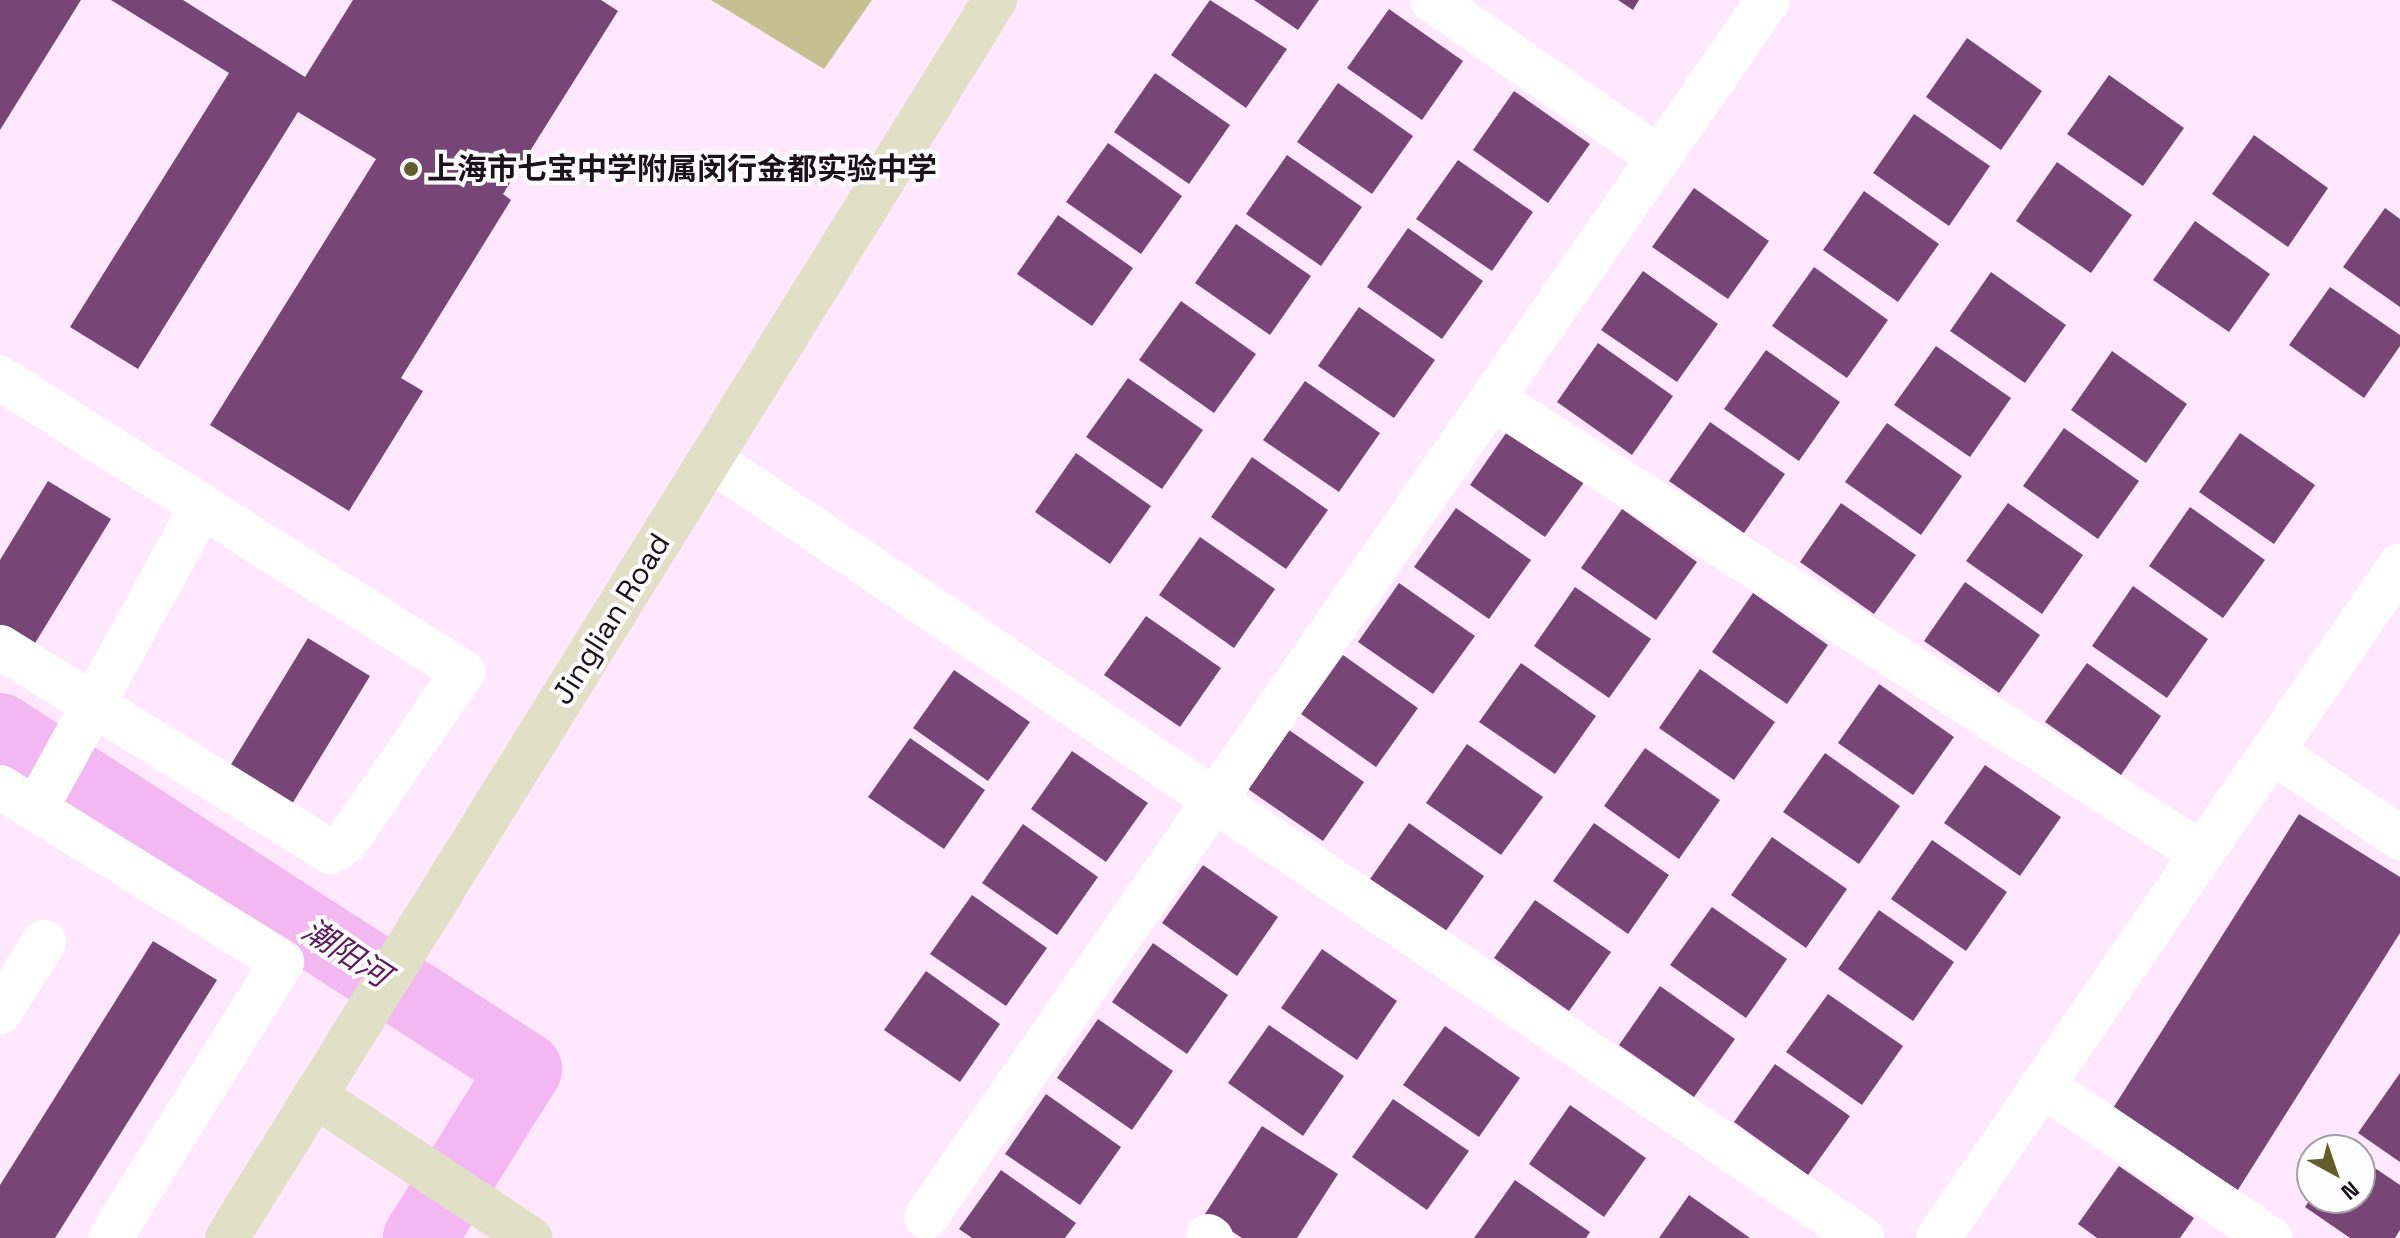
<!DOCTYPE html>
<html>
<head>
<meta charset="utf-8">
<style>
  body { margin:0 }
  #map { position:relative; width:2400px; height:1238px; overflow:hidden; background:#ffe8fe; font-family:"Space Grotesk","Noto Sans SC",sans-serif }
  div>[style] { position:absolute }
  .green>* { inset:0; background:#c4c08f }
  .river>* { height:74px; margin:-37px; padding:0 37px; transform-origin:37px; border-radius:37px; background:#f3b8f1 }
  .building>* { inset:0; background:#784577 }
  .street>* { height:44px; margin:-22px; padding:0 22px; transform-origin:22px; border-radius:22px; background:#fff }
  .secondary>* { height:44px; margin:-22px; padding:0 22px; transform-origin:22px; border-radius:22px; background:#e1dfc6 }
  .dots>* { width:22px; height:22px; translate:-50% -50%; box-sizing:border-box; border:4px solid #fefefe; border-radius:50% }
  span { translate:-50% -50%; white-space:nowrap; text-align:center; line-height:1.15; -webkit-text-stroke:8px #fefefe; paint-order:stroke }
  .poi-label { font-size:30px; color:#1a111a; font-weight:700 }
  .left { translate:0 -50%; text-align:left }
  .street-label { font-size:30px; color:#1a111a }
  .water-label { font-size:32px; color:#5d1a5e; font-style:italic }
  .north { position:absolute; left:2296px; top:1134px; width:80px; height:80px; box-sizing:border-box; background:#fefefe; border:2px solid #a39fa3; border-radius:50%; rotate:140deg; font-size:22px; font-weight:700; line-height:32px; text-align:center; color:#1a111a }
  .north::after { content:''; display:block; margin:auto; width:28px; height:36px; background:#625d2a; clip-path:polygon(50% 0,100% 100%,50% 72%,0 100%) }
</style>
</head>
<body>
<div id="map">
  <div class="green">
    <i style="clip-path:polygon(711px 0,872px 0,824px 69px)"></i>
  </div>
  <div class="river">
    <i style="left:0;top:730px;width:625px;rotate:32.85deg"></i>
    <i style="left:525px;top:1069px;width:199px;rotate:121.9deg"></i>
  </div>
  <div class="building">
    <i style="clip-path:polygon(0 0,81px 0,0 130px)"></i>
    <i style="clip-path:polygon(111px 0,183px 0,305px 77px,353px 0,601px 0,618px 11px,503px 194px,511px 200px,401px 378px,423px 391px,349px 511px,210px 425px,376px 159px,298px 112px,138px 369px,70px 327px,229px 73px)"></i>
    <i style="clip-path:polygon(1210px 0,1287px 49px,1246px 108px,1171px 55px)"></i>
    <i style="clip-path:polygon(1254px 0,1319px 0,1298px 30px)"></i>
    <i style="clip-path:polygon(1618px 0,1639px 0,1633px 10px)"></i>
    <i style="clip-path:polygon(1389px 9px,1463px 61px,1422px 120px,1347px 68px)"></i>
    <i style="clip-path:polygon(1967px 38px,2042px 91px,2001px 150px,1926px 97px)"></i>
    <i style="clip-path:polygon(1155px 73px,1230px 125px,1189px 184px,1114px 132px)"></i>
    <i style="clip-path:polygon(2109px 75px,2184px 128px,2143px 186px,2067px 134px)"></i>
    <i style="clip-path:polygon(1338px 83px,1413px 136px,1372px 194px,1297px 142px)"></i>
    <i style="clip-path:polygon(1514px 91px,1590px 144px,1548px 203px,1473px 150px)"></i>
    <i style="clip-path:polygon(1914px 114px,1990px 166px,1949px 226px,1873px 173px)"></i>
    <i style="clip-path:polygon(2254px 135px,2328px 188px,2288px 247px,2212px 194px)"></i>
    <i style="clip-path:polygon(1108px 143px,1182px 196px,1141px 254px,1066px 202px)"></i>
    <i style="clip-path:polygon(1287px 155px,1362px 207px,1321px 266px,1246px 214px)"></i>
    <i style="clip-path:polygon(1458px 160px,1533px 212px,1492px 271px,1416px 219px)"></i>
    <i style="clip-path:polygon(2057px 162px,2132px 215px,2091px 273px,2016px 221px)"></i>
    <i style="clip-path:polygon(1694px 188px,1769px 241px,1728px 299px,1652px 247px)"></i>
    <i style="clip-path:polygon(1864px 191px,1939px 244px,1898px 302px,1823px 250px)"></i>
    <i style="clip-path:polygon(2385px 208px,2400px 219px,2400px 307px,2343px 267px)"></i>
    <i style="clip-path:polygon(1058px 215px,1133px 268px,1092px 326px,1017px 274px)"></i>
    <i style="clip-path:polygon(2195px 221px,2270px 274px,2229px 332px,2153px 280px)"></i>
    <i style="clip-path:polygon(1236px 224px,1311px 276px,1270px 335px,1195px 283px)"></i>
    <i style="clip-path:polygon(1408px 228px,1483px 281px,1442px 339px,1367px 287px)"></i>
    <i style="clip-path:polygon(1814px 267px,1888px 320px,1847px 378px,1772px 326px)"></i>
    <i style="clip-path:polygon(1643px 271px,1718px 324px,1677px 382px,1601px 330px)"></i>
    <i style="clip-path:polygon(1991px 272px,2066px 325px,2025px 383px,1950px 331px)"></i>
    <i style="clip-path:polygon(2330px 287px,2400px 335px,2400px 346px,2364px 398px,2289px 345px)"></i>
    <i style="clip-path:polygon(1181px 301px,1256px 354px,1214px 413px,1139px 360px)"></i>
    <i style="clip-path:polygon(1359px 307px,1435px 360px,1394px 418px,1318px 366px)"></i>
    <i style="clip-path:polygon(1598px 343px,1673px 396px,1632px 455px,1557px 402px)"></i>
    <i style="clip-path:polygon(1936px 346px,2011px 398px,1970px 457px,1894px 405px)"></i>
    <i style="clip-path:polygon(1766px 350px,1840px 402px,1799px 461px,1724px 409px)"></i>
    <i style="clip-path:polygon(2112px 351px,2187px 404px,2146px 463px,2071px 410px)"></i>
    <i style="clip-path:polygon(1128px 378px,1203px 430px,1162px 489px,1086px 437px)"></i>
    <i style="clip-path:polygon(1305px 381px,1380px 433px,1339px 492px,1263px 440px)"></i>
    <i style="clip-path:polygon(1710px 422px,1785px 474px,1744px 533px,1669px 481px)"></i>
    <i style="clip-path:polygon(1887px 423px,1962px 476px,1921px 535px,1845px 482px)"></i>
    <i style="clip-path:polygon(1511px 426px,1587px 478px,1545px 537px,1470px 485px)"></i>
    <i style="clip-path:polygon(2064px 428px,2139px 481px,2098px 539px,2023px 486px)"></i>
    <i style="clip-path:polygon(2240px 433px,2315px 485px,2274px 544px,2199px 492px)"></i>
    <i style="clip-path:polygon(1076px 453px,1151px 506px,1110px 564px,1035px 512px)"></i>
    <i style="clip-path:polygon(1252px 457px,1328px 510px,1286px 569px,1211px 517px)"></i>
    <i style="clip-path:polygon(48px 481px,111px 519px,29px 653px,0 635px,0 560px)"></i>
    <i style="clip-path:polygon(1841px 503px,1916px 555px,1874px 614px,1800px 562px)"></i>
    <i style="clip-path:polygon(2008px 503px,2083px 555px,2042px 614px,1966px 561px)"></i>
    <i style="clip-path:polygon(2190px 507px,2265px 560px,2223px 618px,2149px 566px)"></i>
    <i style="clip-path:polygon(1456px 508px,1531px 560px,1489px 619px,1414px 567px)"></i>
    <i style="clip-path:polygon(1622px 509px,1697px 562px,1656px 620px,1581px 568px)"></i>
    <i style="clip-path:polygon(1200px 537px,1275px 589px,1234px 648px,1159px 595px)"></i>
    <i style="clip-path:polygon(1965px 582px,2040px 635px,1999px 693px,1924px 641px)"></i>
    <i style="clip-path:polygon(1399px 583px,1475px 636px,1433px 694px,1358px 642px)"></i>
    <i style="clip-path:polygon(2133px 586px,2208px 639px,2167px 698px,2092px 646px)"></i>
    <i style="clip-path:polygon(1575px 587px,1651px 639px,1609px 698px,1534px 646px)"></i>
    <i style="clip-path:polygon(1753px 593px,1828px 645px,1787px 704px,1712px 652px)"></i>
    <i style="clip-path:polygon(1146px 616px,1221px 668px,1180px 727px,1104px 675px)"></i>
    <i style="clip-path:polygon(308px 638px,370px 676px,289px 809px,227px 771px)"></i>
    <i style="clip-path:polygon(1343px 655px,1418px 708px,1376px 767px,1301px 714px)"></i>
    <i style="clip-path:polygon(1521px 663px,1596px 716px,1555px 774px,1479px 722px)"></i>
    <i style="clip-path:polygon(2087px 663px,2161px 716px,2121px 775px,2045px 722px)"></i>
    <i style="clip-path:polygon(1700px 669px,1775px 722px,1734px 780px,1659px 728px)"></i>
    <i style="clip-path:polygon(954px 670px,1030px 722px,988px 781px,913px 728px)"></i>
    <i style="clip-path:polygon(1879px 684px,1954px 737px,1913px 795px,1838px 743px)"></i>
    <i style="clip-path:polygon(1289px 730px,1364px 782px,1323px 841px,1248px 789px)"></i>
    <i style="clip-path:polygon(910px 738px,985px 790px,944px 849px,868px 797px)"></i>
    <i style="clip-path:polygon(1467px 744px,1543px 797px,1501px 855px,1426px 803px)"></i>
    <i style="clip-path:polygon(1645px 748px,1720px 800px,1679px 859px,1604px 806px)"></i>
    <i style="clip-path:polygon(1072px 751px,1148px 803px,1106px 862px,1031px 809px)"></i>
    <i style="clip-path:polygon(1825px 753px,1900px 806px,1859px 864px,1783px 812px)"></i>
    <i style="clip-path:polygon(1985px 765px,2061px 817px,2020px 876px,1944px 823px)"></i>
    <i style="clip-path:polygon(2299px 814px,2400px 877px,2400px 933px,2236px 1193px,2110px 1113px)"></i>
    <i style="clip-path:polygon(1409px 823px,1484px 876px,1443px 935px,1368px 882px)"></i>
    <i style="clip-path:polygon(1594px 823px,1669px 875px,1628px 934px,1553px 881px)"></i>
    <i style="clip-path:polygon(1023px 824px,1098px 877px,1057px 935px,982px 883px)"></i>
    <i style="clip-path:polygon(1772px 837px,1847px 889px,1806px 948px,1731px 895px)"></i>
    <i style="clip-path:polygon(1932px 840px,2007px 892px,1966px 951px,1891px 899px)"></i>
    <i style="clip-path:polygon(1203px 865px,1278px 917px,1237px 976px,1162px 923px)"></i>
    <i style="clip-path:polygon(972px 895px,1047px 948px,1006px 1006px,930px 954px)"></i>
    <i style="clip-path:polygon(1535px 900px,1611px 952px,1569px 1011px,1494px 958px)"></i>
    <i style="clip-path:polygon(1712px 907px,1787px 959px,1746px 1018px,1670px 965px)"></i>
    <i style="clip-path:polygon(1879px 910px,1954px 962px,1913px 1021px,1838px 969px)"></i>
    <i style="clip-path:polygon(153px 941px,217px 980px,55px 1238px,0 1238px,0 1185px)"></i>
    <i style="clip-path:polygon(1153px 943px,1228px 995px,1187px 1054px,1112px 1002px)"></i>
    <i style="clip-path:polygon(1322px 949px,1397px 1001px,1357px 1060px,1281px 1008px)"></i>
    <i style="clip-path:polygon(926px 971px,1000px 1024px,960px 1082px,884px 1030px)"></i>
    <i style="clip-path:polygon(1660px 986px,1735px 1039px,1694px 1097px,1619px 1045px)"></i>
    <i style="clip-path:polygon(1828px 994px,1903px 1046px,1862px 1105px,1786px 1052px)"></i>
    <i style="clip-path:polygon(1098px 1019px,1173px 1071px,1132px 1130px,1057px 1078px)"></i>
    <i style="clip-path:polygon(1269px 1025px,1344px 1076px,1303px 1136px,1228px 1083px)"></i>
    <i style="clip-path:polygon(1445px 1026px,1520px 1078px,1479px 1137px,1403px 1085px)"></i>
    <i style="clip-path:polygon(1775px 1064px,1850px 1116px,1808px 1175px,1734px 1122px)"></i>
    <i style="clip-path:polygon(2400px 1073px,2400px 1162px,2358px 1133px)"></i>
    <i style="clip-path:polygon(1046px 1094px,1121px 1147px,1080px 1205px,1005px 1154px)"></i>
    <i style="clip-path:polygon(1393px 1099px,1469px 1151px,1427px 1210px,1352px 1157px)"></i>
    <i style="clip-path:polygon(1570px 1105px,1646px 1158px,1604px 1217px,1529px 1164px)"></i>
    <i style="clip-path:polygon(1262px 1126px,1338px 1174px,1297px 1238px,1242px 1238px,1205px 1214px)"></i>
    <i style="clip-path:polygon(2360px 1158px,2400px 1185px,2400px 1230px,2395px 1238px,2350px 1238px,2305px 1207px,2311px 1198px,2360px 1198px)"></i>
    <i style="clip-path:polygon(2119px 1166px,2194px 1218px,2180px 1238px,2097px 1238px,2078px 1224px)"></i>
    <i style="clip-path:polygon(1001px 1170px,1076px 1223px,1065px 1238px,972px 1238px,959px 1229px)"></i>
    <i style="clip-path:polygon(1515px 1180px,1590px 1232px,1586px 1238px,1474px 1238px)"></i>
    <i style="clip-path:polygon(1689px 1195px,1750px 1238px,1659px 1238px)"></i>
  </div>
  <div class="street">
    <i style="left:1432px;top:0;width:277px;rotate:34.8deg"></i>
    <i style="left:0;top:378px;width:548px;rotate:32.42deg"></i>
    <i style="left:463px;top:672px;width:206px;rotate:124.5deg"></i>
    <i style="left:346px;top:842px;width:18px;rotate:146deg"></i>
    <i style="left:331px;top:852px;width:389px;rotate:-148.2deg"></i>
    <i style="left:1493px;top:399px;width:841px;rotate:32.67deg"></i>
    <i style="left:710px;top:459px;width:1391px;rotate:34.07deg"></i>
    <i style="left:2272px;top:751px;width:155px;rotate:34.2deg"></i>
    <i style="left:0;top:787px;width:332px;rotate:31.8deg"></i>
    <i style="left:282px;top:962px;width:325px;rotate:121.9deg"></i>
    <i style="left:36px;top:809px;width:345px;rotate:-61.3deg"></i>
    <i style="left:0;top:1012px;width:83px;rotate:-57.8deg"></i>
    <i style="left:2042px;top:1085px;width:275px;rotate:33.9deg"></i>
    <i style="left:926px;top:1217px;width:1480px;rotate:-55.32deg"></i>
    <i style="left:1208px;top:1236px;width:4px;rotate:34deg"></i>
    <i style="left:1938px;top:1238px;width:816px;rotate:-55.53deg"></i>
  </div>
  <div class="secondary">
    <i style="left:315px;top:1096px;width:258px;rotate:33.4deg"></i>
    <i style="left:227px;top:1238px;width:1457px;rotate:-58.19deg"></i>
  </div>
  <div class="dots">
    <i style="left:411px;top:169px;background:#625d2a"></i>
  </div>
  <div class="poi-label">
    <span class="left" style="left:427px;top:169px">上海市七宝中学附属闵行金都实验中学</span>
  </div>
  <div class="street-label">
    <span style="left:611px;top:619px;rotate:-58deg">Jinglian Road</span>
  </div>
  <div class="water-label">
    <span style="left:346px;top:953px;rotate:33deg">潮阳河</span>
  </div>
  <div class="north">N</div>
</div>
</body>
</html>
